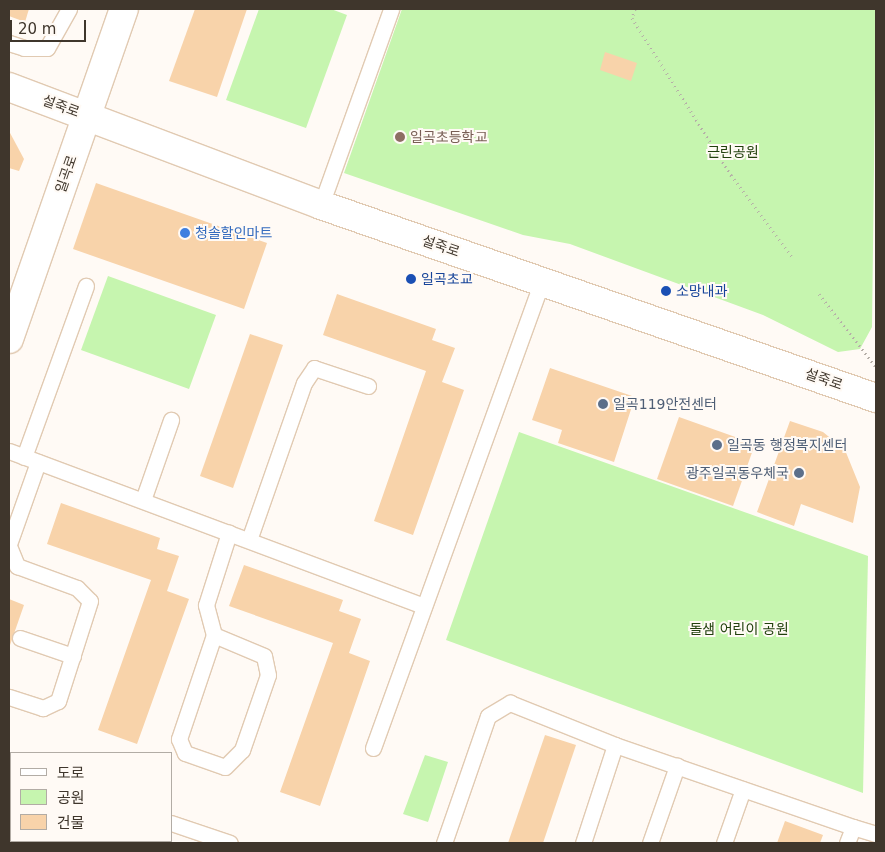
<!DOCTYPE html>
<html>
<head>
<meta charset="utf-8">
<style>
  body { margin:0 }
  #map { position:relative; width:885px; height:852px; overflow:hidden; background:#fffaf5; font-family:"DejaVu Sans","Noto Sans KR",sans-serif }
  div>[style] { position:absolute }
  .green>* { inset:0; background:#c6f5af }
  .building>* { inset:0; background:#f8d3aa }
  .path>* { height:3px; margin-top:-1.5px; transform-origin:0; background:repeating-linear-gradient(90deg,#b6afa8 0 1px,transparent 0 5px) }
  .roads { filter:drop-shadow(1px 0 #e1cab2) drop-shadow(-1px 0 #e1cab2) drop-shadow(0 1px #e1cab2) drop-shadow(0 -1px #e1cab2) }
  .service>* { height:15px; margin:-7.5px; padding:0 7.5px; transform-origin:7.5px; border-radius:7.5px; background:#fff }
  .minor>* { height:28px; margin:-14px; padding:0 14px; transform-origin:14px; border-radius:14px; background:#fff }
  .secondary>* { height:28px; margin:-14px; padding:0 14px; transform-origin:14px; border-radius:14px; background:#fff }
  .dots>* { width:14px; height:14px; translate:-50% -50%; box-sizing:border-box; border:2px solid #fffaf5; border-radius:50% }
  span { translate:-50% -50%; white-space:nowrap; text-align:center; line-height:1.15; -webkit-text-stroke:4px #fffaf5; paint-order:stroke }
  .street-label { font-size:14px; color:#3f362c }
  .education-label { font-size:14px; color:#785e54 }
  .left { translate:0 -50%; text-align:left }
  .park-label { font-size:14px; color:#22410e }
  .shop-label { font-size:14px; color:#366cbe }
  .transit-label { font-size:14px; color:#164399 }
  .service-label { font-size:14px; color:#4e5e75 }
  .right { translate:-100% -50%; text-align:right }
  .frame { position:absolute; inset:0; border:10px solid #3f362c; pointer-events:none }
  .legend { position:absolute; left:10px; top:752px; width:162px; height:90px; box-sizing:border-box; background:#fffaf5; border:1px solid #b2aca5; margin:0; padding:6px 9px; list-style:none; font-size:15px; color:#3f362c }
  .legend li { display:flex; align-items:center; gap:10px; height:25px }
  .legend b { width:25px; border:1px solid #b2aca5 }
  .scale { position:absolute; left:10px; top:20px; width:76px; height:22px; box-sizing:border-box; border:2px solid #3f362c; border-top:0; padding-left:6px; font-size:15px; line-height:18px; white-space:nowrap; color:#3f362c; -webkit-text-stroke:4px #fffaf5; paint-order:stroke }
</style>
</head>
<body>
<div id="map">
  <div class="green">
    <i style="clip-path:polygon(259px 9px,331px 9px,347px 15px,306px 128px,226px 100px)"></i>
    <i style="clip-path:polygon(402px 9px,876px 9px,872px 327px,860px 349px,838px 352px,763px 315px,570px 244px,523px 235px,344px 173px)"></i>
    <i style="clip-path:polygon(108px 276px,216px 315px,189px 389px,81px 350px)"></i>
    <i style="clip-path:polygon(519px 432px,868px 556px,863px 793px,446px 640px)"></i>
    <i style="clip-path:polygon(425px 755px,448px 762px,428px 822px,403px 814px)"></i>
  </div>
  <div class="building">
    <i style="clip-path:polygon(9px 9px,29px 9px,25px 22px,9px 16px)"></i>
    <i style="clip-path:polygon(195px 9px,247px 9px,217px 97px,169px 81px)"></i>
    <i style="clip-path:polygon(605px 52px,637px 63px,631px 81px,600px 70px)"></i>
    <i style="clip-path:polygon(9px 131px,24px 159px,19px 171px,9px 168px)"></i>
    <i style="clip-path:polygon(96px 183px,267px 243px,244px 309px,73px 249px)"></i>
    <i style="clip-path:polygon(337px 294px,436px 329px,432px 340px,455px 348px,442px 382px,464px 390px,413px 535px,374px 521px,426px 371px,323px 335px)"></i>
    <i style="clip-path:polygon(250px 334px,283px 345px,233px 488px,200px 476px)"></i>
    <i style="clip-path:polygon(550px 368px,635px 397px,614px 462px,558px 443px,562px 430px,532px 420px)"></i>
    <i style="clip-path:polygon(679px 417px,755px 444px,733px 506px,657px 479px)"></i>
    <i style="clip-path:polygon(790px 421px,823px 432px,845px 450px,860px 487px,853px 523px,801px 504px,794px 526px,757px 512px)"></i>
    <i style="clip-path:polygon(61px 503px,160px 538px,157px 549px,179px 556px,167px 591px,189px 599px,137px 744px,98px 730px,151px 580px,47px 544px)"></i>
    <i style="clip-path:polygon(244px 565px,343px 600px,339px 611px,361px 619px,349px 653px,370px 661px,320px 806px,280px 792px,333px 643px,229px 606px)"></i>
    <i style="clip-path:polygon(9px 599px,24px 605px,9px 648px)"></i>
    <i style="clip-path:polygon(545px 735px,576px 745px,543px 843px,508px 843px)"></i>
    <i style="clip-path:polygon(785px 821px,823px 835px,820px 843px,777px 843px)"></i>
  </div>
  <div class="path">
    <i style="left:635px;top:9px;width:9px;rotate:108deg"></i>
    <i style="left:632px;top:18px;width:186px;rotate:57.8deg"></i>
    <i style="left:731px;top:175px;width:102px;rotate:53.4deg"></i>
    <i style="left:819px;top:294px;width:93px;rotate:52deg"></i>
  </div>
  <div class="roads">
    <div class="service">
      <i style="left:9px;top:43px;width:16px;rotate:18deg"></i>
      <i style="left:24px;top:48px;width:23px"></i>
      <i style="left:47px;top:48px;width:45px;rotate:-60.6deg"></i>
      <i style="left:321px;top:205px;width:208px;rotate:-70.3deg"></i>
      <i style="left:9px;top:451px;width:443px;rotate:20.5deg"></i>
      <i style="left:24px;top:457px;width:182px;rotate:-70.1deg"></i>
      <i style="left:143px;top:500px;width:85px;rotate:-70.7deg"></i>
      <i style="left:249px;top:540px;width:166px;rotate:-70.7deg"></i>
      <i style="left:304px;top:383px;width:18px;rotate:-56deg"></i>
      <i style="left:314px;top:368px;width:57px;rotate:18.4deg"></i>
      <i style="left:9px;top:544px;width:87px;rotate:-70.5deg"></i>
      <i style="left:9px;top:546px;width:22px;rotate:68deg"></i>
      <i style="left:17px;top:566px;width:64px;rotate:20.1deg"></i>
      <i style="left:77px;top:588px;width:18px;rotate:45deg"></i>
      <i style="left:90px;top:601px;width:105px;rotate:107.7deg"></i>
      <i style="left:58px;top:701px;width:17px;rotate:155deg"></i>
      <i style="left:43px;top:708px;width:36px;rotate:-162deg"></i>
      <i style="left:214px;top:635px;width:110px;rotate:108.6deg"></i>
      <i style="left:179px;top:739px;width:15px;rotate:67deg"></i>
      <i style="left:185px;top:753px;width:42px;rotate:19.3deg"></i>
      <i style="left:225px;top:767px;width:24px;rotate:-45deg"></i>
      <i style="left:242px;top:750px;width:79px;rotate:-70.9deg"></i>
      <i style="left:268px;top:675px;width:19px;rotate:-102deg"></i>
      <i style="left:264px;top:656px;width:54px;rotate:-157.2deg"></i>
      <i style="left:214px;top:635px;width:31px;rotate:-105deg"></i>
      <i style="left:206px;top:605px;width:76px;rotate:-72.3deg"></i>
      <i style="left:20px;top:638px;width:56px;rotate:18.8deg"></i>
      <i style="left:373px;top:748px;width:497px;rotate:-70.1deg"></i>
      <i style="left:9px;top:769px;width:2px;rotate:27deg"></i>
      <i style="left:171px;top:823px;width:62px;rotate:18.7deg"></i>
      <i style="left:130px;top:843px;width:2px;rotate:-63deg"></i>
      <i style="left:444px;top:843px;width:134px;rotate:-70.9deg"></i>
      <i style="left:488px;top:716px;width:26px;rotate:-31deg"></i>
      <i style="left:510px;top:703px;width:113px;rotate:21.8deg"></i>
      <i style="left:615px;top:745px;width:252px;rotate:19deg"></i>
      <i style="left:583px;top:843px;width:103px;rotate:-71.9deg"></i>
      <i style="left:650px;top:843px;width:82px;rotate:-70.7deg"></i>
      <i style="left:724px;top:843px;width:57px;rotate:-70.6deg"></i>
      <i style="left:847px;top:843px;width:17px;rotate:-69deg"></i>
      <i style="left:853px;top:827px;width:24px;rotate:17deg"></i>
    </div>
    <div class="minor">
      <i style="left:9px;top:339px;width:349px;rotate:-70.8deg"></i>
    </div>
    <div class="secondary">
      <i style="left:9px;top:87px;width:334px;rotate:20.7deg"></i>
      <i style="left:321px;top:205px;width:588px;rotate:19.18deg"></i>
    </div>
  </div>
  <div class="dots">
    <i style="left:400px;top:137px;background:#8d6e63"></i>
    <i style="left:185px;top:233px;background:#3f7fe0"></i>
    <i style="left:411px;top:279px;background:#1a4fb4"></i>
    <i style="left:666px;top:291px;background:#1a4fb4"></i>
    <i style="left:603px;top:404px;background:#5c6f8a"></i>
    <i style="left:717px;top:445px;background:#5c6f8a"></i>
    <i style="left:799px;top:473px;background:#5c6f8a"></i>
  </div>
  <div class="street-label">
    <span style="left:61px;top:106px;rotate:20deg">설죽로</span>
    <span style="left:66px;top:174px;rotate:-71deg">일곡로</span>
    <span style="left:441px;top:246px;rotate:19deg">설죽로</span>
    <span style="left:824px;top:379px;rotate:19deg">설죽로</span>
  </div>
  <div class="education-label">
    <span class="left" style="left:410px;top:137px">일곡초등학교</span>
  </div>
  <div class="park-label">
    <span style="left:733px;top:152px">근린공원</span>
    <span style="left:739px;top:629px">돌샘 어린이 공원</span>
  </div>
  <div class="shop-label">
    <span class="left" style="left:195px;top:233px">청솔할인마트</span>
  </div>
  <div class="transit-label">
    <span class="left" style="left:421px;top:279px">일곡초교</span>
    <span class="left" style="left:676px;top:291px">소망내과</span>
  </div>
  <div class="service-label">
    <span class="left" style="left:613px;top:404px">일곡119안전센터</span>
    <span class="left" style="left:727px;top:445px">일곡동 행정복지센터</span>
    <span class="right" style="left:789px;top:473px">광주일곡동우체국</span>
  </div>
  <div class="frame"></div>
  <ul class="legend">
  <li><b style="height:6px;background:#fff"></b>도로</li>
  <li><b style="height:14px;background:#c6f5af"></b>공원</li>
  <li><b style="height:14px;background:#f8d3aa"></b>건물</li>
  </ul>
  <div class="scale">20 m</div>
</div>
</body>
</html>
